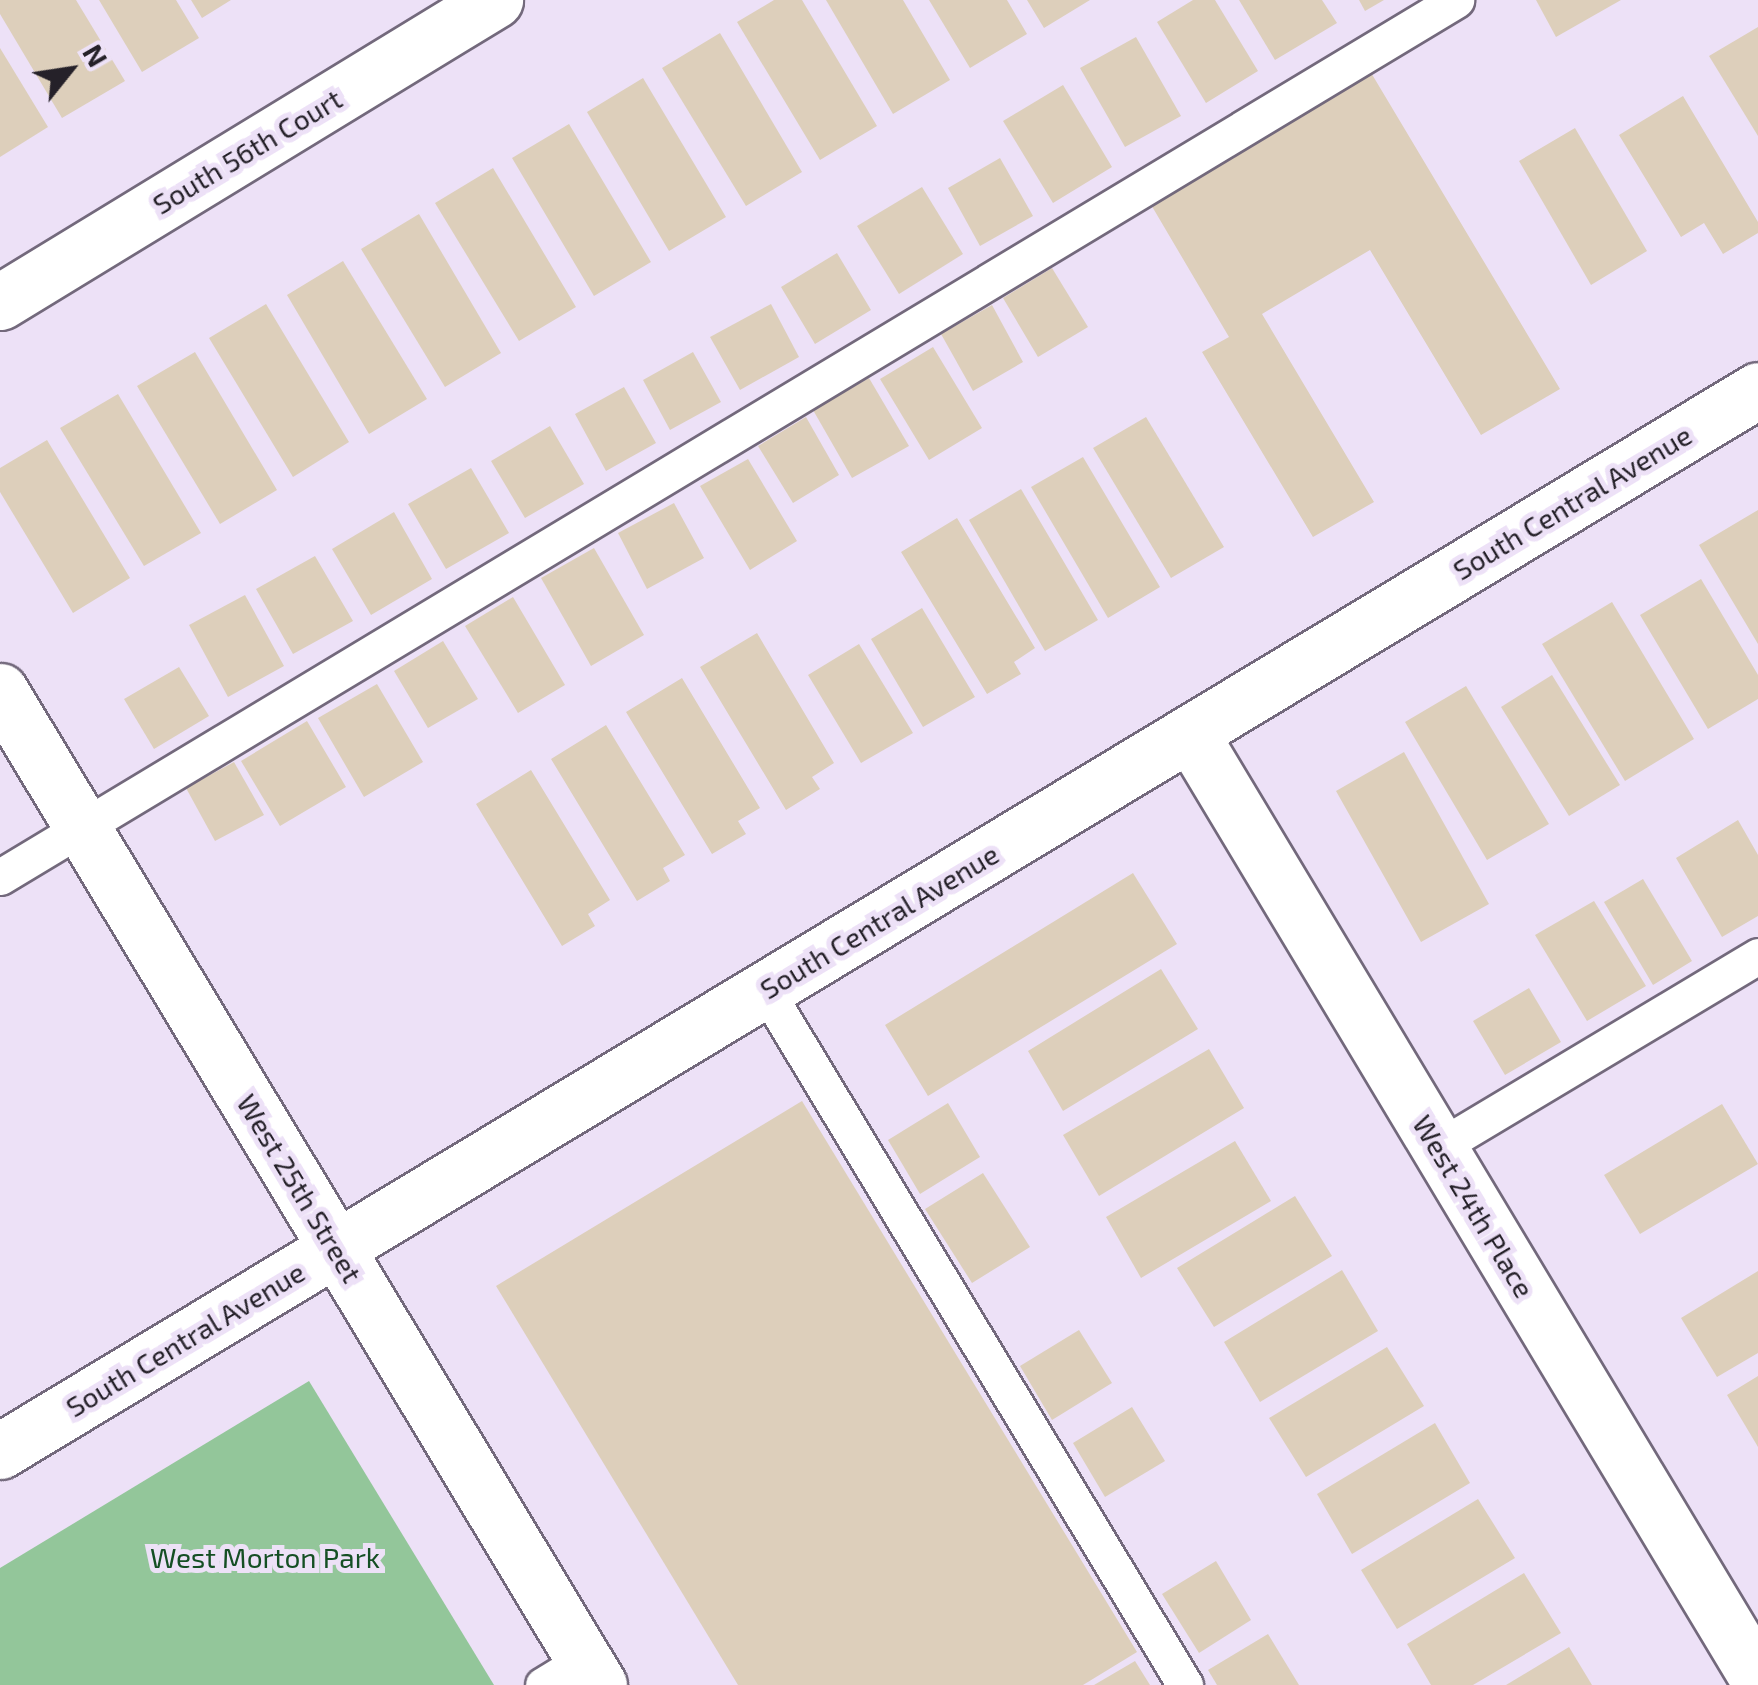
<!DOCTYPE html>
<html>
<head>
<meta charset="utf-8">
<style>
  body { margin:0 }
  #map { position:relative; width:1758px; height:1685px; overflow:hidden; background:#ede1f7; font-family:"Exo 2",sans-serif }
  div>[style] { position:absolute }
  .green>* { inset:0; background:#93c69a }
  .building>* { inset:0; background:#ddcfbb }
  .roads { filter:drop-shadow(2px 0 #73697c) drop-shadow(-2px 0 #73697c) drop-shadow(0 2px #73697c) drop-shadow(0 -2px #73697c) }
  .lane>* { height:35px; margin:-17.5px; padding:0 17.5px; transform-origin:17.5px; border-radius:17.5px; background:#fff }
  .street>* { height:55px; margin:-27.5px; padding:0 27.5px; transform-origin:27.5px; border-radius:27.5px; background:#fff }
  .secondary>* { height:55px; margin:-27.5px; padding:0 27.5px; transform-origin:27.5px; border-radius:27.5px; background:#fff }
  span { translate:-50% -50%; white-space:nowrap; text-align:center; line-height:1.15; -webkit-text-stroke:10px #ede1f7; paint-order:stroke }
  .street-label { font-size:28px; color:#252129 }
  .park-label { font-size:28px; color:#154f24 }
  .north { position:absolute; left:20px; top:20px; width:100px; height:100px; -webkit-text-stroke:8px #ede1f7; paint-order:stroke; rotate:60deg; font-size:28px; font-weight:700; line-height:40px; text-align:center; color:#252129 }
  .north::after { content:''; display:block; margin:auto; width:35px; height:45px; background:#252129; clip-path:polygon(50% 0,100% 100%,50% 72%,0 100%) }
</style>
</head>
<body>
<div id="map">
  <div class="green">
    <i style="clip-path:polygon(309px 1381px,494px 1685px,0 1685px,0 1568px)"></i>
  </div>
  <div class="building">
    <i style="clip-path:polygon(0 0,76px 0,125px 81px,62px 118px,0 14px)"></i>
    <i style="clip-path:polygon(99px 0,176px 0,199px 38px,142px 72px)"></i>
    <i style="clip-path:polygon(191px 0,231px 0,202px 18px)"></i>
    <i style="clip-path:polygon(774px 0,802px 0,877px 126px,820px 160px,737px 22px)"></i>
    <i style="clip-path:polygon(826px 0,903px 0,950px 80px,893px 114px)"></i>
    <i style="clip-path:polygon(929px 0,1007px 0,1027px 34px,970px 68px)"></i>
    <i style="clip-path:polygon(1027px 0,1090px 0,1044px 28px)"></i>
    <i style="clip-path:polygon(1193px 0,1215px 0,1258px 71px,1206px 103px,1157px 22px)"></i>
    <i style="clip-path:polygon(1239px 0,1322px 0,1337px 23px,1275px 60px)"></i>
    <i style="clip-path:polygon(1359px 0,1384px 0,1365px 11px)"></i>
    <i style="clip-path:polygon(1536px 0,1621px 0,1556px 37px)"></i>
    <i style="clip-path:polygon(1758px 27px,1758px 136px,1709px 56px)"></i>
    <i style="clip-path:polygon(720px 33px,802px 172px,746px 206px,662px 68px)"></i>
    <i style="clip-path:polygon(1136px 37px,1181px 116px,1125px 147px,1080px 68px)"></i>
    <i style="clip-path:polygon(0 48px,48px 127px,0 157px)"></i>
    <i style="clip-path:polygon(1370px 71px,1560px 389px,1481px 435px,1370px 250px,1262px 314px,1374px 502px,1313px 537px,1202px 352px,1229px 337px,1150px 203px)"></i>
    <i style="clip-path:polygon(643px 78px,726px 217px,669px 251px,587px 112px)"></i>
    <i style="clip-path:polygon(1063px 85px,1112px 167px,1053px 203px,1003px 121px)"></i>
    <i style="clip-path:polygon(1683px 96px,1758px 222px,1758px 233px,1723px 254px,1704px 223px,1681px 237px,1619px 135px)"></i>
    <i style="clip-path:polygon(569px 124px,651px 262px,594px 296px,512px 158px)"></i>
    <i style="clip-path:polygon(1575px 128px,1647px 251px,1591px 285px,1519px 161px)"></i>
    <i style="clip-path:polygon(1000px 158px,1033px 216px,980px 246px,948px 188px)"></i>
    <i style="clip-path:polygon(493px 168px,576px 307px,519px 341px,435px 203px)"></i>
    <i style="clip-path:polygon(922px 187px,963px 254px,899px 294px,857px 226px)"></i>
    <i style="clip-path:polygon(419px 214px,501px 353px,445px 387px,361px 249px)"></i>
    <i style="clip-path:polygon(837px 253px,871px 310px,815px 344px,781px 287px)"></i>
    <i style="clip-path:polygon(343px 261px,427px 399px,369px 434px,287px 295px)"></i>
    <i style="clip-path:polygon(1052px 268px,1088px 327px,1038px 357px,1003px 298px)"></i>
    <i style="clip-path:polygon(266px 304px,349px 442px,293px 477px,209px 338px)"></i>
    <i style="clip-path:polygon(771px 304px,799px 357px,740px 390px,710px 337px)"></i>
    <i style="clip-path:polygon(992px 305px,1023px 362px,973px 391px,941px 334px)"></i>
    <i style="clip-path:polygon(933px 347px,982px 428px,929px 460px,880px 379px)"></i>
    <i style="clip-path:polygon(195px 352px,277px 490px,220px 524px,137px 386px)"></i>
    <i style="clip-path:polygon(693px 352px,721px 402px,670px 430px,643px 380px)"></i>
    <i style="clip-path:polygon(869px 378px,909px 446px,852px 478px,813px 410px)"></i>
    <i style="clip-path:polygon(624px 387px,656px 443px,606px 471px,575px 414px)"></i>
    <i style="clip-path:polygon(118px 394px,201px 533px,144px 566px,60px 428px)"></i>
    <i style="clip-path:polygon(806px 417px,839px 475px,793px 503px,758px 446px)"></i>
    <i style="clip-path:polygon(1146px 417px,1224px 547px,1171px 578px,1093px 448px)"></i>
    <i style="clip-path:polygon(550px 426px,584px 484px,525px 518px,491px 461px)"></i>
    <i style="clip-path:polygon(47px 440px,130px 578px,73px 613px,0 492px,0 468px)"></i>
    <i style="clip-path:polygon(1083px 457px,1160px 587px,1108px 618px,1031px 487px)"></i>
    <i style="clip-path:polygon(748px 459px,797px 541px,750px 570px,700px 486px)"></i>
    <i style="clip-path:polygon(471px 468px,509px 533px,446px 569px,408px 504px)"></i>
    <i style="clip-path:polygon(1021px 489px,1098px 620px,1045px 651px,969px 520px)"></i>
    <i style="clip-path:polygon(674px 503px,704px 558px,647px 589px,618px 533px)"></i>
    <i style="clip-path:polygon(1758px 510px,1758px 644px,1699px 545px)"></i>
    <i style="clip-path:polygon(394px 512px,432px 579px,371px 615px,332px 549px)"></i>
    <i style="clip-path:polygon(957px 518px,1035px 648px,1014px 662px,1021px 674px,987px 694px,901px 552px)"></i>
    <i style="clip-path:polygon(594px 548px,644px 635px,591px 666px,541px 578px)"></i>
    <i style="clip-path:polygon(315px 556px,353px 621px,293px 654px,256px 589px)"></i>
    <i style="clip-path:polygon(1701px 579px,1758px 675px,1758px 699px,1708px 729px,1640px 615px)"></i>
    <i style="clip-path:polygon(245px 595px,284px 666px,228px 697px,189px 625px)"></i>
    <i style="clip-path:polygon(513px 597px,565px 685px,518px 713px,465px 626px)"></i>
    <i style="clip-path:polygon(1612px 602px,1694px 739px,1625px 781px,1542px 644px)"></i>
    <i style="clip-path:polygon(922px 608px,975px 697px,923px 727px,871px 639px)"></i>
    <i style="clip-path:polygon(757px 633px,834px 763px,812px 777px,820px 789px,786px 810px,700px 667px)"></i>
    <i style="clip-path:polygon(443px 641px,478px 699px,428px 728px,394px 671px)"></i>
    <i style="clip-path:polygon(859px 644px,913px 733px,861px 763px,808px 675px)"></i>
    <i style="clip-path:polygon(179px 667px,209px 716px,154px 749px,124px 699px)"></i>
    <i style="clip-path:polygon(1552px 675px,1620px 785px,1569px 816px,1501px 707px)"></i>
    <i style="clip-path:polygon(682px 678px,760px 808px,738px 821px,746px 834px,712px 854px,626px 712px)"></i>
    <i style="clip-path:polygon(377px 684px,423px 762px,364px 797px,318px 718px)"></i>
    <i style="clip-path:polygon(1466px 686px,1549px 824px,1487px 860px,1405px 722px)"></i>
    <i style="clip-path:polygon(307px 721px,346px 787px,280px 826px,241px 761px)"></i>
    <i style="clip-path:polygon(606px 725px,685px 855px,663px 868px,670px 881px,637px 901px,551px 759px)"></i>
    <i style="clip-path:polygon(1404px 752px,1489px 904px,1421px 942px,1336px 791px)"></i>
    <i style="clip-path:polygon(234px 762px,264px 815px,215px 841px,186px 788px)"></i>
    <i style="clip-path:polygon(531px 770px,610px 900px,588px 914px,595px 926px,562px 946px,476px 804px)"></i>
    <i style="clip-path:polygon(1738px 820px,1758px 855px,1758px 916px,1722px 937px,1676px 858px)"></i>
    <i style="clip-path:polygon(1133px 873px,1177px 944px,928px 1096px,885px 1025px)"></i>
    <i style="clip-path:polygon(1643px 879px,1692px 961px,1653px 985px,1604px 902px)"></i>
    <i style="clip-path:polygon(1594px 901px,1646px 986px,1587px 1021px,1535px 935px)"></i>
    <i style="clip-path:polygon(1161px 969px,1198px 1029px,1063px 1111px,1028px 1051px)"></i>
    <i style="clip-path:polygon(1529px 988px,1561px 1042px,1505px 1075px,1473px 1021px)"></i>
    <i style="clip-path:polygon(1209px 1049px,1244px 1108px,1099px 1196px,1063px 1135px)"></i>
    <i style="clip-path:polygon(802px 1101px,1137px 1652px,1083px 1685px,738px 1685px,496px 1286px)"></i>
    <i style="clip-path:polygon(948px 1103px,980px 1157px,920px 1194px,888px 1140px)"></i>
    <i style="clip-path:polygon(1722px 1104px,1758px 1164px,1640px 1234px,1604px 1175px)"></i>
    <i style="clip-path:polygon(1235px 1141px,1271px 1201px,1141px 1278px,1106px 1217px)"></i>
    <i style="clip-path:polygon(983px 1173px,1030px 1247px,972px 1283px,925px 1209px)"></i>
    <i style="clip-path:polygon(1295px 1196px,1332px 1256px,1214px 1327px,1177px 1268px)"></i>
    <i style="clip-path:polygon(1342px 1270px,1378px 1331px,1260px 1402px,1224px 1342px)"></i>
    <i style="clip-path:polygon(1758px 1271px,1758px 1353px,1717px 1377px,1681px 1318px)"></i>
    <i style="clip-path:polygon(1079px 1330px,1112px 1383px,1052px 1420px,1020px 1366px)"></i>
    <i style="clip-path:polygon(1387px 1347px,1424px 1406px,1306px 1477px,1269px 1418px)"></i>
    <i style="clip-path:polygon(1758px 1376px,1758px 1447px,1727px 1395px)"></i>
    <i style="clip-path:polygon(1132px 1407px,1165px 1461px,1105px 1497px,1073px 1443px)"></i>
    <i style="clip-path:polygon(1435px 1423px,1470px 1483px,1352px 1554px,1317px 1494px)"></i>
    <i style="clip-path:polygon(1478px 1499px,1515px 1558px,1397px 1629px,1361px 1570px)"></i>
    <i style="clip-path:polygon(1216px 1561px,1251px 1620px,1199px 1653px,1162px 1594px)"></i>
    <i style="clip-path:polygon(1524px 1573px,1561px 1633px,1473px 1685px,1431px 1685px,1407px 1644px)"></i>
    <i style="clip-path:polygon(1268px 1634px,1299px 1685px,1217px 1685px,1208px 1670px)"></i>
    <i style="clip-path:polygon(1569px 1647px,1592px 1685px,1506px 1685px)"></i>
    <i style="clip-path:polygon(1135px 1661px,1150px 1685px,1094px 1685px)"></i>
  </div>
  <div class="roads">
    <div class="lane">
      <i style="left:0;top:877px;width:1700px;rotate:-31.06deg"></i>
      <i style="left:765px;top:989px;width:813px;rotate:58.89deg"></i>
      <i style="left:1439px;top:1147px;width:372px;rotate:-30.9deg"></i>
      <i style="left:543px;top:1685px;width:48px;rotate:-31.4deg"></i>
    </div>
    <div class="street">
      <i style="left:0;top:302px;width:580px;rotate:-31.39deg"></i>
      <i style="left:0;top:691px;width:650px;rotate:58.9deg"></i>
      <i style="left:1190px;top:733px;width:1103px;rotate:59.02deg"></i>
    </div>
    <div class="secondary">
      <i style="left:336px;top:1248px;width:510px;rotate:58.96deg"></i>
      <i style="left:0;top:1451px;width:2053px;rotate:-31.11deg"></i>
    </div>
  </div>
  <div class="street-label">
    <span style="left:247px;top:151px;rotate:-31deg">South 56th Court</span>
    <span style="left:1572px;top:502px;rotate:-31deg">South Central Avenue</span>
    <span style="left:879px;top:921px;rotate:-31deg">South Central Avenue</span>
    <span style="left:300px;top:1188px;rotate:59deg">West 25th Street</span>
    <span style="left:1474px;top:1206px;rotate:59deg">West 24th Place</span>
    <span style="left:185px;top:1339px;rotate:-31deg">South Central Avenue</span>
  </div>
  <div class="park-label">
    <span style="left:265px;top:1557px">West Morton Park</span>
  </div>
  <div class="north">N</div>
</div>
</body>
</html>
